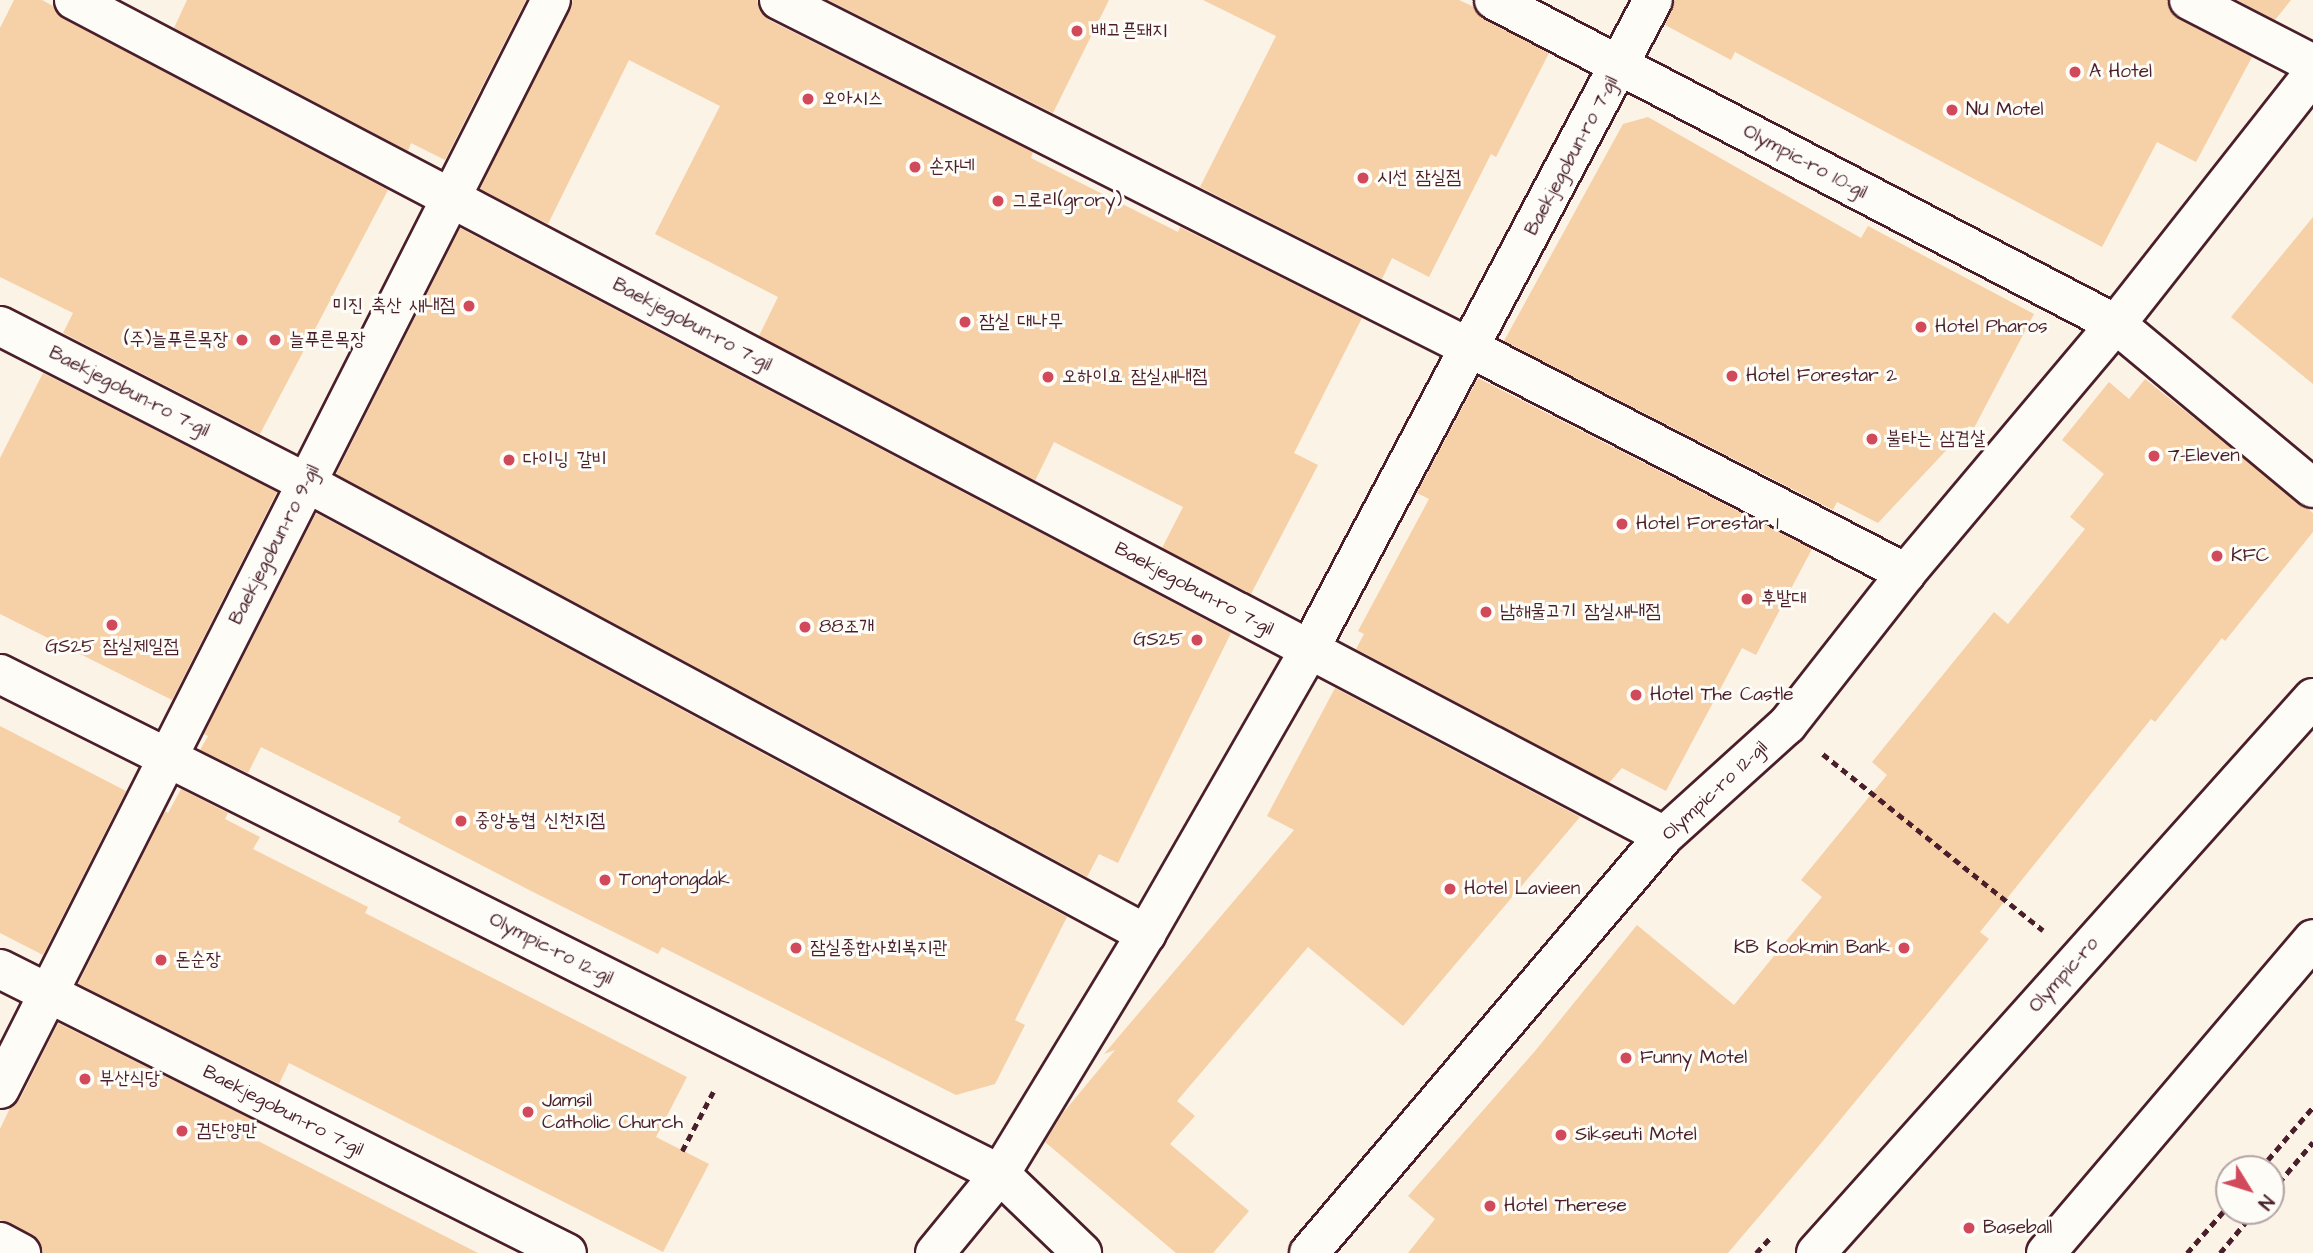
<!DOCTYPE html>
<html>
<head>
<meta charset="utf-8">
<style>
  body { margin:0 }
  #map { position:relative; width:2313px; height:1253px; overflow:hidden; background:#fcf3e7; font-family:"Architects Daughter","Poor Story",sans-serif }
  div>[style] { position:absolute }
  .building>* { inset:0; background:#f6d0a6 }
  .path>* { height:4.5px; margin-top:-2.25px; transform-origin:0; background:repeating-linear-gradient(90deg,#4a1f2b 0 7px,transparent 0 12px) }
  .roads { filter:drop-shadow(2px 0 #4a1f2b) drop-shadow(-2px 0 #4a1f2b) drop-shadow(0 2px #4a1f2b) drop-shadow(0 -2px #4a1f2b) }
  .street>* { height:38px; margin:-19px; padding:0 19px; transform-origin:19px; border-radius:19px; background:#fdfcf7 }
  .primary>* { height:38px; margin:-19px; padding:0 19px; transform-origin:19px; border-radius:19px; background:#fdfcf7 }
  .dots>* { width:19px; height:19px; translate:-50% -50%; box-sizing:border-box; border:4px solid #fdfcf7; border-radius:50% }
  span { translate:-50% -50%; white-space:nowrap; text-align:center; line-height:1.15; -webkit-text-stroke:6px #fdfcf7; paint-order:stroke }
  .poi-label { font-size:19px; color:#4a1f2b }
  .left { translate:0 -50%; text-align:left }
  .right { translate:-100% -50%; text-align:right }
  .street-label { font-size:19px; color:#4a1f2b }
  .north { position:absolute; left:2215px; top:1155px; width:70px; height:70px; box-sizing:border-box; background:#fdfcf7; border:2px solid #b5a4a5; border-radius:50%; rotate:128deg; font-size:19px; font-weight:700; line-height:28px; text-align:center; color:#4a1f2b }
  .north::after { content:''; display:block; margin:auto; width:24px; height:32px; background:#d1495b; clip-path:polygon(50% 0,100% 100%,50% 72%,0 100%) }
</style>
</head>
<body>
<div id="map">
  <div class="building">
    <i style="clip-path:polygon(14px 0,42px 0,53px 6px,64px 19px,388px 190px,260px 434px,63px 333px,73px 313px,0 277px,0 28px)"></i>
    <i style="clip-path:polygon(187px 0,526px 0,445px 160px,411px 143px,408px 151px,174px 28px)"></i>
    <i style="clip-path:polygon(573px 0,757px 0,760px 11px,769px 20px,1033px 152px,1031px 158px,1178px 232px,1180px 227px,1362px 318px,1294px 453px,1318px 465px,1251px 594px,1162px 548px,1183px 507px,1054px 442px,1035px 481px,759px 336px,778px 297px,655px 234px,720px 106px,629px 60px,548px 224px,480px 189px)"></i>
    <i style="clip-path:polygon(828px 0,1109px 0,1053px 113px)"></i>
    <i style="clip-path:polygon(1203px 0,1459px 0,1474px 7px,1484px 19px,1549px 53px,1496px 157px,1491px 154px,1429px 277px,1392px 258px,1382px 279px,1200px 187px,1276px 36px)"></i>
    <i style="clip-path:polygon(1675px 0,2167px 0,2170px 11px,2179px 19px,2252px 57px,2196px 162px,2157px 142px,2102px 247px,1735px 52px,1731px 60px,1665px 25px)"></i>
    <i style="clip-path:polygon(2237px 0,2291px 0,2275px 20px)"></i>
    <i style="clip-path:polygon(1648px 117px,1861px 238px,1868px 226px,2034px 314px,1974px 428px,1969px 426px,1878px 523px,1837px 502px,1833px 510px,1504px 341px,1623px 124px)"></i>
    <i style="clip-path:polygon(2313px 217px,2313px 384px,2231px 317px)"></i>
    <i style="clip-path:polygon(460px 228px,1231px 633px,1118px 863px,1099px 854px,1087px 877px,336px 474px)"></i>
    <i style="clip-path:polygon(43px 373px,277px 492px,172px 700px,0 614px,0 458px)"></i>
    <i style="clip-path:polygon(1478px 378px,1812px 549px,1756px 655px,1742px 648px,1666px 791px,1622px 768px,1609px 783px,1356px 649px,1364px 634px,1358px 631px,1429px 499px,1417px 493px)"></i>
    <i style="clip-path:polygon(2145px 379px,2313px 513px,2313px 532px,2225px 641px,2222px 638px,2155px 722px,2151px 719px,1980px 932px,1989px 939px,1817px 1148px,1728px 1253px,1408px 1253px,1435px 1219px,1408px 1196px,1535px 1051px,1637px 925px,1734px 1005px,1822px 897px,1801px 880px,1887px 775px,1872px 762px,1994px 612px,2008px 624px,2085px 529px,2070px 517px,2104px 474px,2062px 440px,2109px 382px,2129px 399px)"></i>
    <i style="clip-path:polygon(316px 513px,1067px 917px,1015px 1020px,1025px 1025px,995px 1084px,956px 1095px,662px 947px,658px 954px,537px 894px,398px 822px,401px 817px,261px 747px,248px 773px,200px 750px,208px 736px,204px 734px)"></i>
    <i style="clip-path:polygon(1335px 688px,1580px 817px,1403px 1026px,1308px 947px,1177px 1101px,1195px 1116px,1170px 1144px,1249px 1211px,1213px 1253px,1176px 1253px,1045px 1142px,1063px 1113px,1115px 1050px,1104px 1054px,1294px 830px,1267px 816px)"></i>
    <i style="clip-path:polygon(0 726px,126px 791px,43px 955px,0 933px)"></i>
    <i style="clip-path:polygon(181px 789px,228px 813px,225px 819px,260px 837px,253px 849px,368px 907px,365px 913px,687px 1077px,656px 1137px,709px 1164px,663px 1252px,289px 1063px,279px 1084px,78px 984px,165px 811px,168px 813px)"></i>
    <i style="clip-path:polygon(58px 1023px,259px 1123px,252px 1138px,478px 1253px,43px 1253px,40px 1242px,32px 1234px,0 1220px,0 1129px,10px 1108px,20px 1099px)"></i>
  </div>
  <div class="path">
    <i style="left:1823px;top:754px;width:282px;rotate:38.7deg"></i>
    <i style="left:682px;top:1151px;width:67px;rotate:-62.3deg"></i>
    <i style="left:2260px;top:1169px;width:82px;rotate:-49.5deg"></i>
    <i style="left:2271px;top:1192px;width:65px;rotate:-50deg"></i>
    <i style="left:1756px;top:1253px;width:21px;rotate:-47deg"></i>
    <i style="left:2187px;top:1253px;width:64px;rotate:-48.8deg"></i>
    <i style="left:2220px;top:1253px;width:55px;rotate:-50.2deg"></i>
  </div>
  <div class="roads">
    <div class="street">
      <i style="left:74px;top:0;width:1796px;rotate:27.73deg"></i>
      <i style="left:779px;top:0;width:774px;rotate:26.73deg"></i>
      <i style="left:1470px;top:348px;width:491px;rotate:27.3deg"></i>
      <i style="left:1494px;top:0;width:701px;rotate:27.52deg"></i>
      <i style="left:2116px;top:324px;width:256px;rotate:39.8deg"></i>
      <i style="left:2189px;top:0;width:140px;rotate:27.3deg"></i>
      <i style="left:0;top:326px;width:345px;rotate:27.1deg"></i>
      <i style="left:307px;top:483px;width:953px;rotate:28.26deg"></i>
      <i style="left:0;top:674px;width:1118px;rotate:26.57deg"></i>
      <i style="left:1000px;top:1174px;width:114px;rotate:43.9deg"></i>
      <i style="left:0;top:969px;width:634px;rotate:26.61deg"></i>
      <i style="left:0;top:1089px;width:1220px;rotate:-63.16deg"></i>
      <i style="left:0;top:1242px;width:24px;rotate:28deg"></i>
      <i style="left:935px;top:1253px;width:102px;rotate:-50.6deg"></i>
      <i style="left:1000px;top:1174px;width:281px;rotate:-58.7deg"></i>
      <i style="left:1146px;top:934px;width:327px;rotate:-60.1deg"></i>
      <i style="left:1309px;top:650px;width:735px;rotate:-62.11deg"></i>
      <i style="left:1309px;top:1253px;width:548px;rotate:-49.59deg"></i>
      <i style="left:1664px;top:836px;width:166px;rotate:-42.1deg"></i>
      <i style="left:1787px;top:725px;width:193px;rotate:-51.9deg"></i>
      <i style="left:1906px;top:573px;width:326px;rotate:-49.9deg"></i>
      <i style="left:2116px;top:324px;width:318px;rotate:-51.8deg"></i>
    </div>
    <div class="primary">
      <i style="left:1816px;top:1253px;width:745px;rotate:-48.16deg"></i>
      <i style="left:2046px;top:1253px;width:412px;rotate:-49.6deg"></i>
    </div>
  </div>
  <div class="dots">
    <i style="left:1077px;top:31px;background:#d1495b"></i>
    <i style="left:2075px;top:72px;background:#d1495b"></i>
    <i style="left:808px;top:99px;background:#d1495b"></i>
    <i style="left:1952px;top:110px;background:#d1495b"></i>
    <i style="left:915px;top:167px;background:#d1495b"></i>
    <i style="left:1363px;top:178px;background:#d1495b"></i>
    <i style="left:998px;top:201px;background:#d1495b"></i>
    <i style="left:469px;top:306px;background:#d1495b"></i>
    <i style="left:965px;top:322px;background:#d1495b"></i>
    <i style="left:1921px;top:327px;background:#d1495b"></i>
    <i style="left:242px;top:340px;background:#d1495b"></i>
    <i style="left:275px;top:340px;background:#d1495b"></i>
    <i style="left:1732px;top:376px;background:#d1495b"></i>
    <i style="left:1048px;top:377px;background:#d1495b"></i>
    <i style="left:1872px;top:439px;background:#d1495b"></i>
    <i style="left:2154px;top:456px;background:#d1495b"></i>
    <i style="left:509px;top:460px;background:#d1495b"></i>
    <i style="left:1622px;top:524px;background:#d1495b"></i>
    <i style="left:2217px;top:556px;background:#d1495b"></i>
    <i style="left:1747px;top:599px;background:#d1495b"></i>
    <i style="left:1486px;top:612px;background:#d1495b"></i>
    <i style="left:112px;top:625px;background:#d1495b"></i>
    <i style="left:805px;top:627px;background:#d1495b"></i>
    <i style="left:1197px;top:640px;background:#d1495b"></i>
    <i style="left:1636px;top:695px;background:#d1495b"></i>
    <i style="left:461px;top:821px;background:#d1495b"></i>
    <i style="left:605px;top:880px;background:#d1495b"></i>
    <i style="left:1450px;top:889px;background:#d1495b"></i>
    <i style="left:796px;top:948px;background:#d1495b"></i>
    <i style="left:1904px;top:948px;background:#d1495b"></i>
    <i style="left:161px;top:960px;background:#d1495b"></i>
    <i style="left:1626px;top:1058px;background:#d1495b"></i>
    <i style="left:85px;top:1079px;background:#d1495b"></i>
    <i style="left:528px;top:1112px;background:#d1495b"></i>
    <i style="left:182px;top:1131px;background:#d1495b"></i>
    <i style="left:1561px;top:1135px;background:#d1495b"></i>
    <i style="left:1490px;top:1206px;background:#d1495b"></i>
    <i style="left:1969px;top:1228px;background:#d1495b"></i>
  </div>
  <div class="poi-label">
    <span class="left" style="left:1091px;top:31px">배고픈돼지</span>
    <span class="left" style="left:2089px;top:72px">A Hotel</span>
    <span class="left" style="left:822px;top:99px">오아시스</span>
    <span class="left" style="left:1966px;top:110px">NU Motel</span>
    <span class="left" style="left:929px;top:167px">손자네</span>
    <span class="left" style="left:1377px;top:178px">시선 잠실점</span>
    <span class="left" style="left:1012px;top:201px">그로리(grory)</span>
    <span class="right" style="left:455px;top:306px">미진 축산 새내점</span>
    <span class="left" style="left:979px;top:322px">잠실 대나무</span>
    <span class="left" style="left:1935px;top:327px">Hotel Pharos</span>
    <span class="right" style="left:228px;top:340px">(주)늘푸른목장</span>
    <span class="left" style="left:289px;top:340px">늘푸른목장</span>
    <span class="left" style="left:1746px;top:376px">Hotel Forestar 2</span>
    <span class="left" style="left:1062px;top:377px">오하이요 잠실새내점</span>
    <span class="left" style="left:1886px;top:439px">불타는 삼겹살</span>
    <span class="left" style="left:2168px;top:456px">7-Eleven</span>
    <span class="left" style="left:523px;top:460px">다이닝 갈비</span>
    <span class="left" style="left:1636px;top:524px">Hotel Forestar 1</span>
    <span class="left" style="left:2231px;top:556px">KFC</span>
    <span class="left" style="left:1761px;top:599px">후발대</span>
    <span class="left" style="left:1500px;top:612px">남해물고기 잠실새내점</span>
    <span class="left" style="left:819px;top:627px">88조개</span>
    <span class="right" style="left:1183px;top:640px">GS25</span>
    <span style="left:112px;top:647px">GS25 잠실제일점</span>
    <span class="left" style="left:1650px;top:695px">Hotel The Castle</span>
    <span class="left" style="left:475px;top:821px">중앙농협 신천지점</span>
    <span class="left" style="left:619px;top:880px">Tongtongdak</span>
    <span class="left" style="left:1464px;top:889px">Hotel Lavieen</span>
    <span class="left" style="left:810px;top:948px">잠실종합사회복지관</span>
    <span class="right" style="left:1890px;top:948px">KB Kookmin Bank</span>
    <span class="left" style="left:175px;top:960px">돈순장</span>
    <span class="left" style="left:1640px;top:1058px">Funny Motel</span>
    <span class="left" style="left:99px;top:1079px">부산식당</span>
    <span class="left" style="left:542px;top:1112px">Jamsil<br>Catholic Church</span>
    <span class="left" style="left:196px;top:1131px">검단양만</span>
    <span class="left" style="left:1575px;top:1135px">Sikseuti Motel</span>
    <span class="left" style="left:1504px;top:1206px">Hotel Therese</span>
    <span class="left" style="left:1983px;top:1228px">Baseball</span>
  </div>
  <div class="street-label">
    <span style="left:1572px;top:156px;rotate:-62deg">Baekjegobun-ro 7-gil</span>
    <span style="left:1805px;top:162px;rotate:28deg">Olympic-ro 10-gil</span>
    <span style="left:692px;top:325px;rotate:28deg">Baekjegobun-ro 7-gil</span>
    <span style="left:129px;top:392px;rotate:27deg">Baekjegobun-ro 7-gil</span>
    <span style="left:275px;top:545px;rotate:-63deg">Baekjegobun-ro 9-gil</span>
    <span style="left:1194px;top:589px;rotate:28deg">Baekjegobun-ro 7-gil</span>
    <span style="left:1715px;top:791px;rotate:-43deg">Olympic-ro 12-gil</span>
    <span style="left:551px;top:949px;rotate:27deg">Olympic-ro 12-gil</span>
    <span style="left:2064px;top:975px;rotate:-48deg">Olympic-ro</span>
    <span style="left:283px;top:1111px;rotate:27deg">Baekjegobun-ro 7-gil</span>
  </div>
  <div class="north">N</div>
</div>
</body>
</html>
